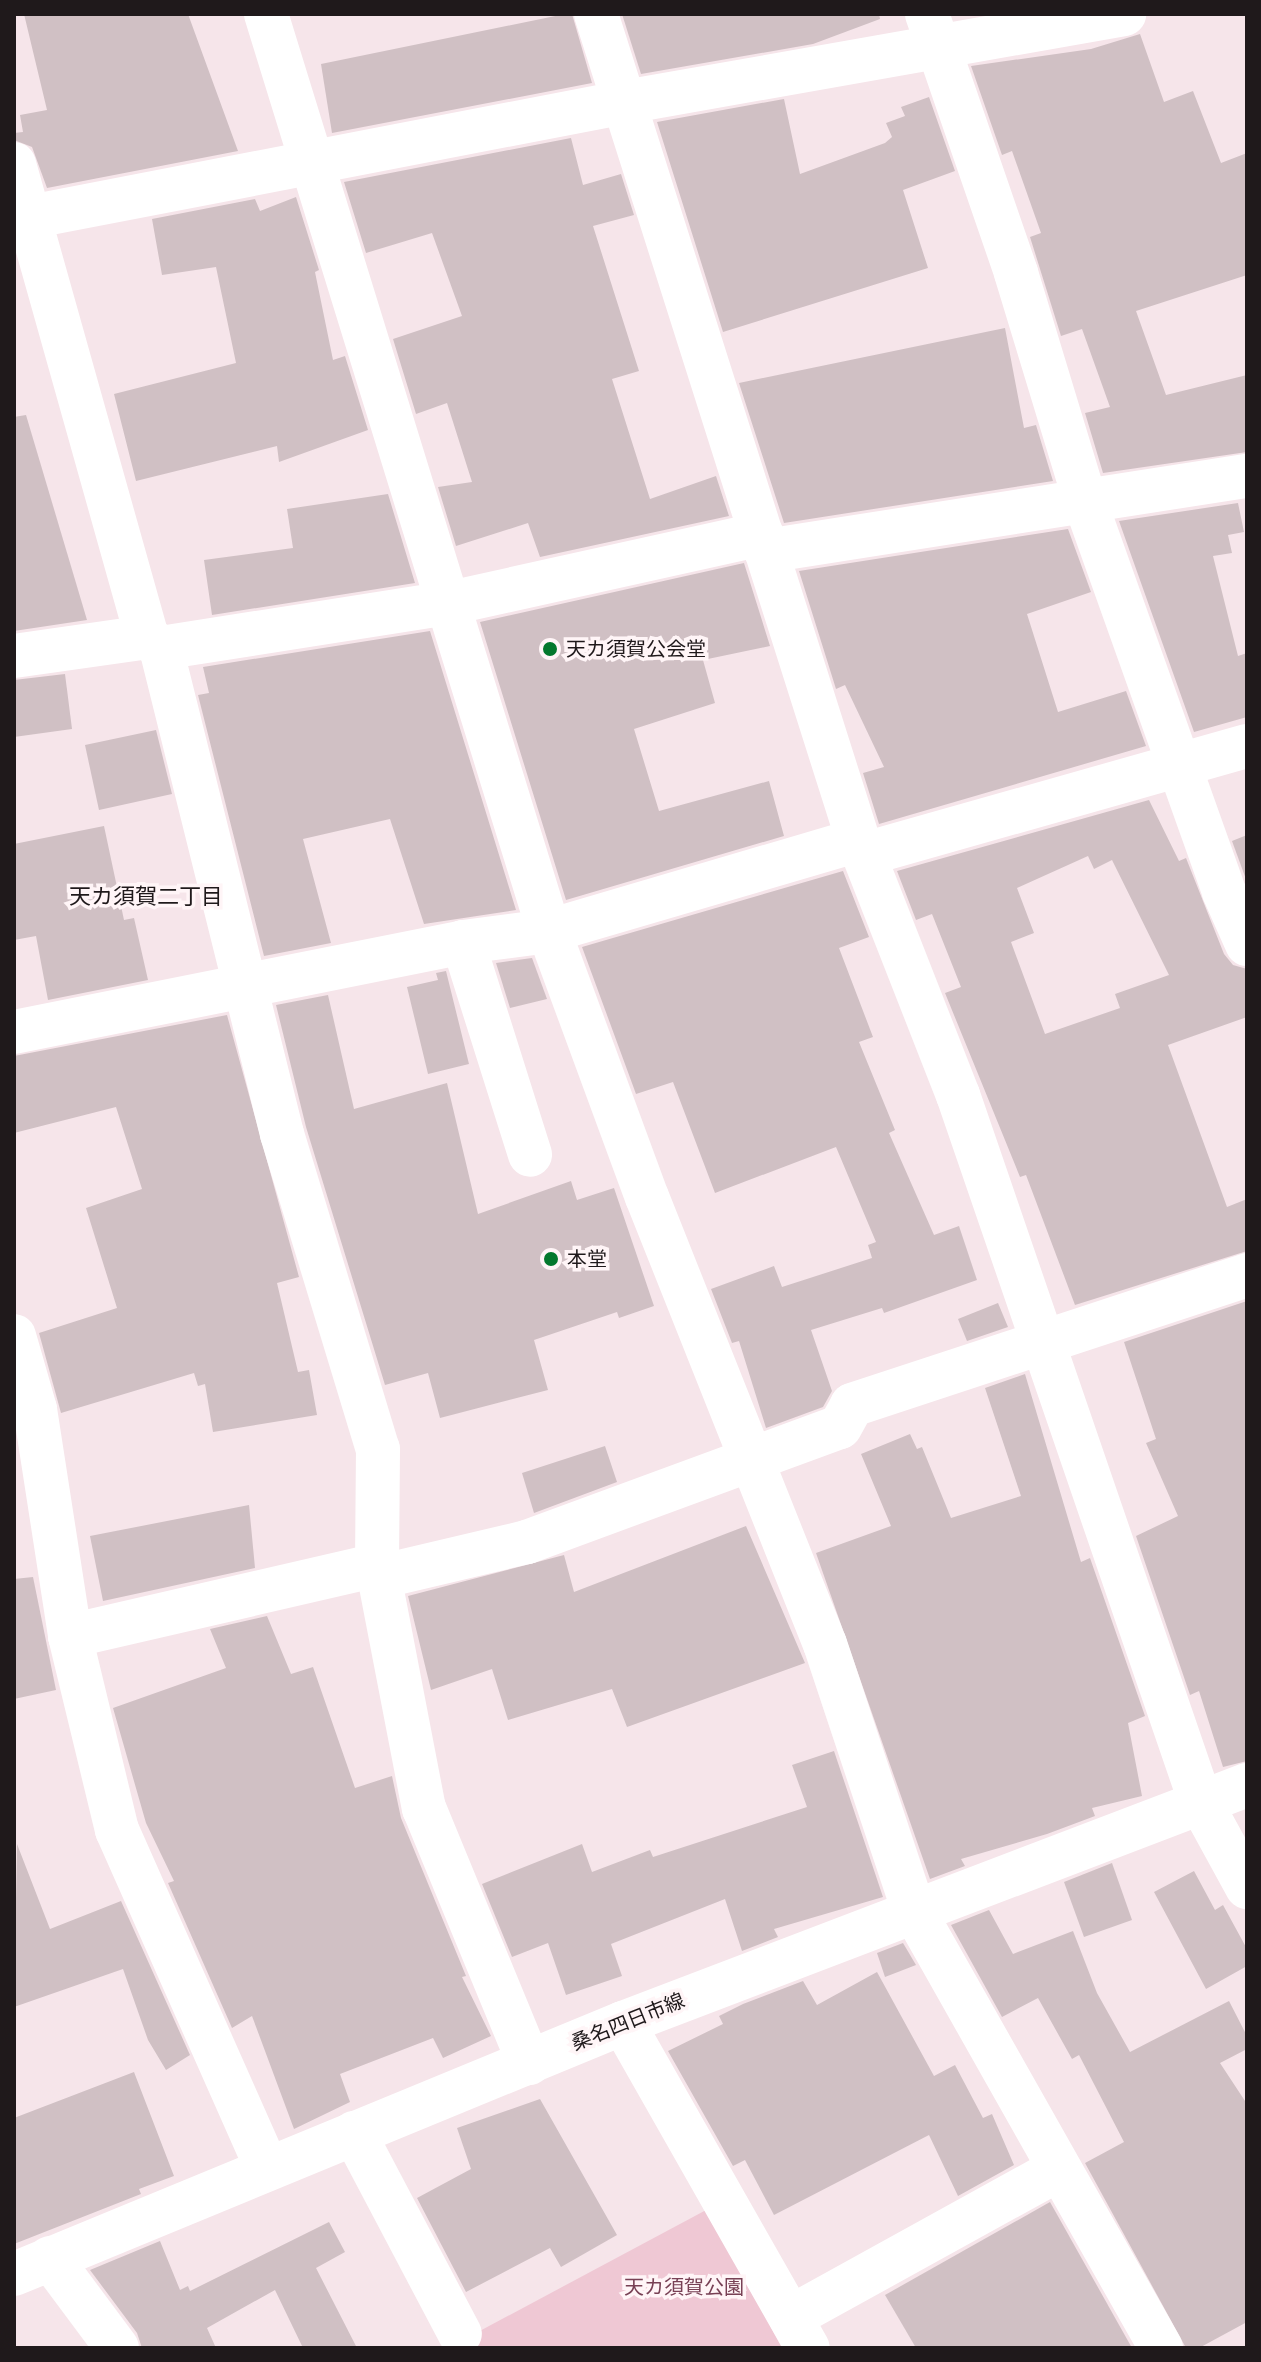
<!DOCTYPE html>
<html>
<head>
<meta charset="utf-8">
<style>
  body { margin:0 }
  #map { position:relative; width:1261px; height:2362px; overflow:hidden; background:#f6e5ea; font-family:Montserrat,"Noto Sans JP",sans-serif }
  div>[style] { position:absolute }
  .green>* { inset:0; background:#efc8d4 }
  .building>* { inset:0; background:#d0c0c4 }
  .path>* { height:5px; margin-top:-2.5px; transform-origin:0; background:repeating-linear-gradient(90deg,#817679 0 2px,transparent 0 8px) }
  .minor>* { height:44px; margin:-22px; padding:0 22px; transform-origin:22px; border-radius:22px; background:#fff }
  .major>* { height:44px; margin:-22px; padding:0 22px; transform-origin:22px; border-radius:22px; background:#fff }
  .dots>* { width:22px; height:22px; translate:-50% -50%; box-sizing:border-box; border:4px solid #fff5f7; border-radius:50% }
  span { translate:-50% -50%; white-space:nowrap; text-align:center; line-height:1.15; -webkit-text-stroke:7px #fff5f7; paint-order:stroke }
  .poi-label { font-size:20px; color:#1f191b }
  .left { translate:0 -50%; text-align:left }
  .street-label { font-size:20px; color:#1f191b }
  .park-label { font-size:20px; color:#784155 }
  .neighbourhood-label { font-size:22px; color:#1f191b }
  .frame { position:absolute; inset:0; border:16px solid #1f191b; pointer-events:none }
</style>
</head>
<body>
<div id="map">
  <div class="green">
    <i style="clip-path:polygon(708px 2209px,782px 2348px,448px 2348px)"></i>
  </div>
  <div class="building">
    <i style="clip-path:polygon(24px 14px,188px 14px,238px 151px,47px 188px,32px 147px,14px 140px,14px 133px,23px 132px,20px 115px,47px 110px)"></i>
    <i style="clip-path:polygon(565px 14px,572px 14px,592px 83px,332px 133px,321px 64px)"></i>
    <i style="clip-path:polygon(622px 14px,879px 14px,880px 19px,813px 44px,641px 74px)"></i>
    <i style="clip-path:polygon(1140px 34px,1164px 102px,1193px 91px,1221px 163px,1247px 153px,1247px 275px,1136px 311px,1166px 395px,1247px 375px,1247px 452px,1103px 473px,1085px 413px,1110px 407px,1082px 329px,1061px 336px,1030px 237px,1041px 233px,1012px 151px,1002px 155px,971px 66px,1091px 49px)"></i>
    <i style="clip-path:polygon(929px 97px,955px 171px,903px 190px,928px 268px,723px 332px,657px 122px,784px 99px,800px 174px,885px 143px,892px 137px,886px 123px,905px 116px,901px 107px)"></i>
    <i style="clip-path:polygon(571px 138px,583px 185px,621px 174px,634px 215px,593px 226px,639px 371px,612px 379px,650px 499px,716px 476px,729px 516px,540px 557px,528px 523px,456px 546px,438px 487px,472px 482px,447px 403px,416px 414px,393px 339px,462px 316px,432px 233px,366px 253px,344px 182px)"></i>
    <i style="clip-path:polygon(296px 197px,319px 270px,315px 272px,333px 360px,345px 356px,368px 430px,279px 462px,277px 446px,136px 481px,114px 394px,236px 363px,216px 267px,162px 275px,152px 219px,255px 199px,260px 211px)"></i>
    <i style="clip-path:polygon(1005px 328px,1024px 428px,1036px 425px,1053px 481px,784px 523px,739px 383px)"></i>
    <i style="clip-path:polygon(26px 415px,87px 620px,14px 631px,14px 417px)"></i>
    <i style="clip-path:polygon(388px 494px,415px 583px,212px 615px,204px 560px,293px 548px,287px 509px)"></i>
    <i style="clip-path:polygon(1238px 503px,1244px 532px,1228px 535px,1232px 553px,1213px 556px,1238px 656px,1247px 653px,1247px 717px,1194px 732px,1119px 521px)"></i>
    <i style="clip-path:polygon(1068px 529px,1091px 592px,1027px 614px,1058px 712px,1126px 691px,1146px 746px,879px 824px,863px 773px,884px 767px,845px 685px,836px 689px,799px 571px)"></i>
    <i style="clip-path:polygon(744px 563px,770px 646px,703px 660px,715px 703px,634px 729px,659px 811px,769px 781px,784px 836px,566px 900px,480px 622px)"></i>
    <i style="clip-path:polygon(430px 631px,516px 910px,424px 924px,390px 819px,303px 839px,331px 943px,264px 956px,198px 695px,209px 693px,203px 667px)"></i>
    <i style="clip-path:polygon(65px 674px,72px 729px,14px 737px,14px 680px)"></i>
    <i style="clip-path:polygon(156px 730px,172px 794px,99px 810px,85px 745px)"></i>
    <i style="clip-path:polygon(evenodd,1149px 800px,1179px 861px,1186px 858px,1224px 954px,1233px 965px,1247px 969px,1247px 1017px,1168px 1045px,1227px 1207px,1247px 1199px,1247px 1251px,1075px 1305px,1026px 1175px,1020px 1177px,945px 993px,961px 987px,932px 914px,916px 920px,897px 871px,1149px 800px,1088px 856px,1094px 869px,1112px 860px,1169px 975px,1115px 994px,1120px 1008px,1045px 1034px,1011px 942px,1034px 933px,1017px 888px,1088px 856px)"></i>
    <i style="clip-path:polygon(104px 826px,124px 920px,134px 918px,148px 980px,48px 1000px,36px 936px,14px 940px,14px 844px)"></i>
    <i style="clip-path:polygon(1247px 835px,1247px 882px,1232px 841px)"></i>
    <i style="clip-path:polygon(843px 871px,869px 937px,839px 948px,873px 1037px,859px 1042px,895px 1130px,889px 1133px,934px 1235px,959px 1226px,977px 1280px,884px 1313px,882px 1308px,811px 1330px,832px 1391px,823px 1407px,766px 1428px,739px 1341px,732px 1343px,711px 1289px,774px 1266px,782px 1287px,872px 1258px,868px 1245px,876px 1242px,836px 1147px,715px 1193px,673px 1082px,636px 1094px,582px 947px)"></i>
    <i style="clip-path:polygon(532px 958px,547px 999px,510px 1008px,496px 963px)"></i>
    <i style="clip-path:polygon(446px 971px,469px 1064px,428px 1074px,407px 987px,438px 980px,436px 973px)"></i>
    <i style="clip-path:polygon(328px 995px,354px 1109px,447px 1083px,478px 1214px,571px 1181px,577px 1200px,614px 1188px,654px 1306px,619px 1318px,617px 1312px,534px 1340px,548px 1390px,440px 1418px,428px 1373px,385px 1385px,306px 1127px,276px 1005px)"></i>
    <i style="clip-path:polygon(227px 1015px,299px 1277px,277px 1283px,298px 1372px,309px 1370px,317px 1415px,213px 1432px,205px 1384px,198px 1386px,194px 1373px,61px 1413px,39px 1333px,117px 1308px,86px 1208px,142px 1189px,116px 1107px,14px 1133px,14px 1056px)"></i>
    <i style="clip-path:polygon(1247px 1301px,1247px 1761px,1223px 1767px,1199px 1691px,1190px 1695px,1136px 1536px,1178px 1516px,1146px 1443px,1156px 1439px,1124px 1342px)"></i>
    <i style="clip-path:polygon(998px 1303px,1008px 1327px,967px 1341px,958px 1319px)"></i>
    <i style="clip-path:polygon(1025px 1374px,1081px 1562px,1090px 1558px,1145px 1716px,1128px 1723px,1142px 1796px,1092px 1808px,1095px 1816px,1047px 1834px,961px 1859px,965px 1866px,930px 1879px,816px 1553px,891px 1526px,861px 1454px,910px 1434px,917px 1449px,922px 1447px,951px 1518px,1021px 1496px,985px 1388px)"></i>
    <i style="clip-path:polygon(605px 1446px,617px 1482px,534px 1513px,522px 1473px)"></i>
    <i style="clip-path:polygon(249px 1505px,255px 1568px,103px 1601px,90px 1536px)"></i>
    <i style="clip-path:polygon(746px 1526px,805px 1663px,627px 1727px,612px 1689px,508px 1720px,492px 1669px,431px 1690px,408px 1596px,564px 1555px,574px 1592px)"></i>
    <i style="clip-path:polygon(33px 1577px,56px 1690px,14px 1699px,14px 1579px)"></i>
    <i style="clip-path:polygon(267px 1616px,291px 1674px,313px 1667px,355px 1788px,392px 1776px,401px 1818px,466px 1976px,462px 1977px,491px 2036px,443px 2058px,433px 2038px,340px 2074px,350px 2102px,294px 2129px,252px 2016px,232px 2028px,168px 1883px,174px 1881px,146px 1823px,113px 1708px,226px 1668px,210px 1629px)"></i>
    <i style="clip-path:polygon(834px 1751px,883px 1897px,774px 1929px,778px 1937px,742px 1951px,725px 1899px,611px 1944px,622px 1976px,566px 1995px,548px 1943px,512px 1957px,482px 1884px,582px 1844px,592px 1872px,650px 1850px,653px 1857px,807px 1807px,792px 1765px)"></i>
    <i style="clip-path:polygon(17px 1844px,50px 1929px,121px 1901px,190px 2055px,166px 2070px,148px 2040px,123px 1969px,14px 2007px)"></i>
    <i style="clip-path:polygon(1112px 1863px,1132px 1920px,1084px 1937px,1064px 1882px)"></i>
    <i style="clip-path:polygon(1194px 1871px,1215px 1910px,1223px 1905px,1247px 1949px,1247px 1966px,1206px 1989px,1154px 1892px)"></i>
    <i style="clip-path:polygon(989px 1910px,1013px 1954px,1073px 1931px,1097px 1993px,1130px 2052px,1229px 2001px,1247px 2036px,1247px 2049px,1220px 2063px,1247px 2104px,1247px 2322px,1199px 2348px,1186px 2348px,1085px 2163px,1124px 2142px,1079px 2055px,1072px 2059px,1038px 1998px,1002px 2017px,951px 1925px)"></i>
    <i style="clip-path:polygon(903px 1943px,916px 1965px,885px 1977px,877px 1953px)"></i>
    <i style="clip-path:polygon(877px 1972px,934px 2076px,955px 2065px,983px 2118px,992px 2114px,1014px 2165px,958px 2196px,929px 2135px,774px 2215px,745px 2160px,733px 2166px,668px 2051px,723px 2024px,719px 2016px,743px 2004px,803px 1981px,817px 2005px)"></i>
    <i style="clip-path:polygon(134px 2072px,174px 2176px,139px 2189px,141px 2194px,14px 2244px,14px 2118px)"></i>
    <i style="clip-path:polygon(540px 2099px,617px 2235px,561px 2267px,550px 2248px,466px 2292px,417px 2198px,471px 2169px,457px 2128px)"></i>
    <i style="clip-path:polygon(1050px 2202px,1132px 2348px,916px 2348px,885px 2295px)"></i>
    <i style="clip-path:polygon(329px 2222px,345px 2252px,316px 2268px,357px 2348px,303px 2348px,275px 2290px,207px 2328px,216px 2348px,142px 2348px,137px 2333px,90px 2270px,160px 2241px,180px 2290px,188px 2286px,190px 2291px)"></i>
  </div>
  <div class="path">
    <i style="left:697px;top:2291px;width:20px;rotate:-30deg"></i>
  </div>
  <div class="minor">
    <i style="left:266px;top:14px;width:960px;rotate:72.85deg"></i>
    <i style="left:549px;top:931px;width:283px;rotate:69.8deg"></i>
    <i style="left:647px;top:1197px;width:481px;rotate:68.3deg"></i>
    <i style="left:825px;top:1644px;width:281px;rotate:71.6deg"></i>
    <i style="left:914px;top:1911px;width:502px;rotate:60.52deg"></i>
    <i style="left:596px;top:14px;width:867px;rotate:72.4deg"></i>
    <i style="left:858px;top:840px;width:274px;rotate:68.6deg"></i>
    <i style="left:958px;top:1095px;width:749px;rotate:71.06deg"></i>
    <i style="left:1201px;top:1803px;width:96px;rotate:61.3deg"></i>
    <i style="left:927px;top:14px;width:274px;rotate:71deg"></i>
    <i style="left:1016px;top:273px;width:241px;rotate:73.1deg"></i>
    <i style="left:1086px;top:504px;width:412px;rotate:70.4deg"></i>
    <i style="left:1224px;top:892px;width:57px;rotate:66.1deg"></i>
    <i style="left:14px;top:164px;width:491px;rotate:74.3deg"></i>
    <i style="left:147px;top:637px;width:18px;rotate:38deg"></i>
    <i style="left:161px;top:648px;width:501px;rotate:76.02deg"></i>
    <i style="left:282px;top:1134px;width:329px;rotate:73.1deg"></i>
    <i style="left:378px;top:1449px;width:116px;rotate:90.5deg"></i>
    <i style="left:377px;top:1565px;width:248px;rotate:79.1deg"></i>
    <i style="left:424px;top:1808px;width:276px;rotate:67.6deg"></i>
    <i style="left:14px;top:220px;width:622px;rotate:-10.93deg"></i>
    <i style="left:625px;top:102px;width:507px;rotate:-10deg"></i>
    <i style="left:766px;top:551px;width:487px;rotate:-8.9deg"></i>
    <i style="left:161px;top:648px;width:292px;rotate:-8.9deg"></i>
    <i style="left:450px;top:603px;width:319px;rotate:-12.5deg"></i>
    <i style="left:14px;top:656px;width:134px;rotate:-8.1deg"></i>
    <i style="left:865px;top:854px;width:397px;rotate:-15.8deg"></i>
    <i style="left:463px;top:942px;width:223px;rotate:72.5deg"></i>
    <i style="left:14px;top:1032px;width:458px;rotate:-11.3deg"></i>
    <i style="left:463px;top:942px;width:87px;rotate:-7.3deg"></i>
    <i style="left:549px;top:931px;width:322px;rotate:-16.4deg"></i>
    <i style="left:14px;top:1336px;width:76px;rotate:74deg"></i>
    <i style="left:35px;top:1409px;width:230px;rotate:81.2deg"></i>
    <i style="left:70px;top:1636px;width:200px;rotate:76.4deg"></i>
    <i style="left:117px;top:1830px;width:370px;rotate:66.1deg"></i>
    <i style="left:379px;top:1577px;width:152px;rotate:-13.3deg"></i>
    <i style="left:527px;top:1542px;width:333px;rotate:-20.2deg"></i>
    <i style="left:840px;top:1427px;width:25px;rotate:-61deg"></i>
    <i style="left:852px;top:1405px;width:416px;rotate:-18.2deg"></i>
    <i style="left:70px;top:1636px;width:315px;rotate:-13deg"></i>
    <i style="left:623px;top:2023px;width:374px;rotate:60.4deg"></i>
    <i style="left:354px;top:2133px;width:227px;rotate:62.2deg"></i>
    <i style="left:50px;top:2258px;width:112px;rotate:53.3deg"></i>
    <i style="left:791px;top:2317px;width:306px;rotate:-28.9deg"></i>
  </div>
  <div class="major">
    <i style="left:14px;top:2274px;width:659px;rotate:-22.4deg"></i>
    <i style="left:623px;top:2023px;width:668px;rotate:-20.88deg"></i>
  </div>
  <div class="dots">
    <i style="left:550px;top:649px;background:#03782d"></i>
    <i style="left:551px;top:1259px;background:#03782d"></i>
  </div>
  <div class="poi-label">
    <span class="left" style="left:566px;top:649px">天カ須賀公会堂</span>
    <span class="left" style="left:567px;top:1259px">本堂</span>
  </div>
  <div class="street-label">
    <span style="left:628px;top:2022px;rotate:-22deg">桑名四日市線</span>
  </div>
  <div class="park-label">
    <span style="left:684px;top:2287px">天カ須賀公園</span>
  </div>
  <div class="neighbourhood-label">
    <span style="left:146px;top:897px">天カ須賀二丁目</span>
  </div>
  <div class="frame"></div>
</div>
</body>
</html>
